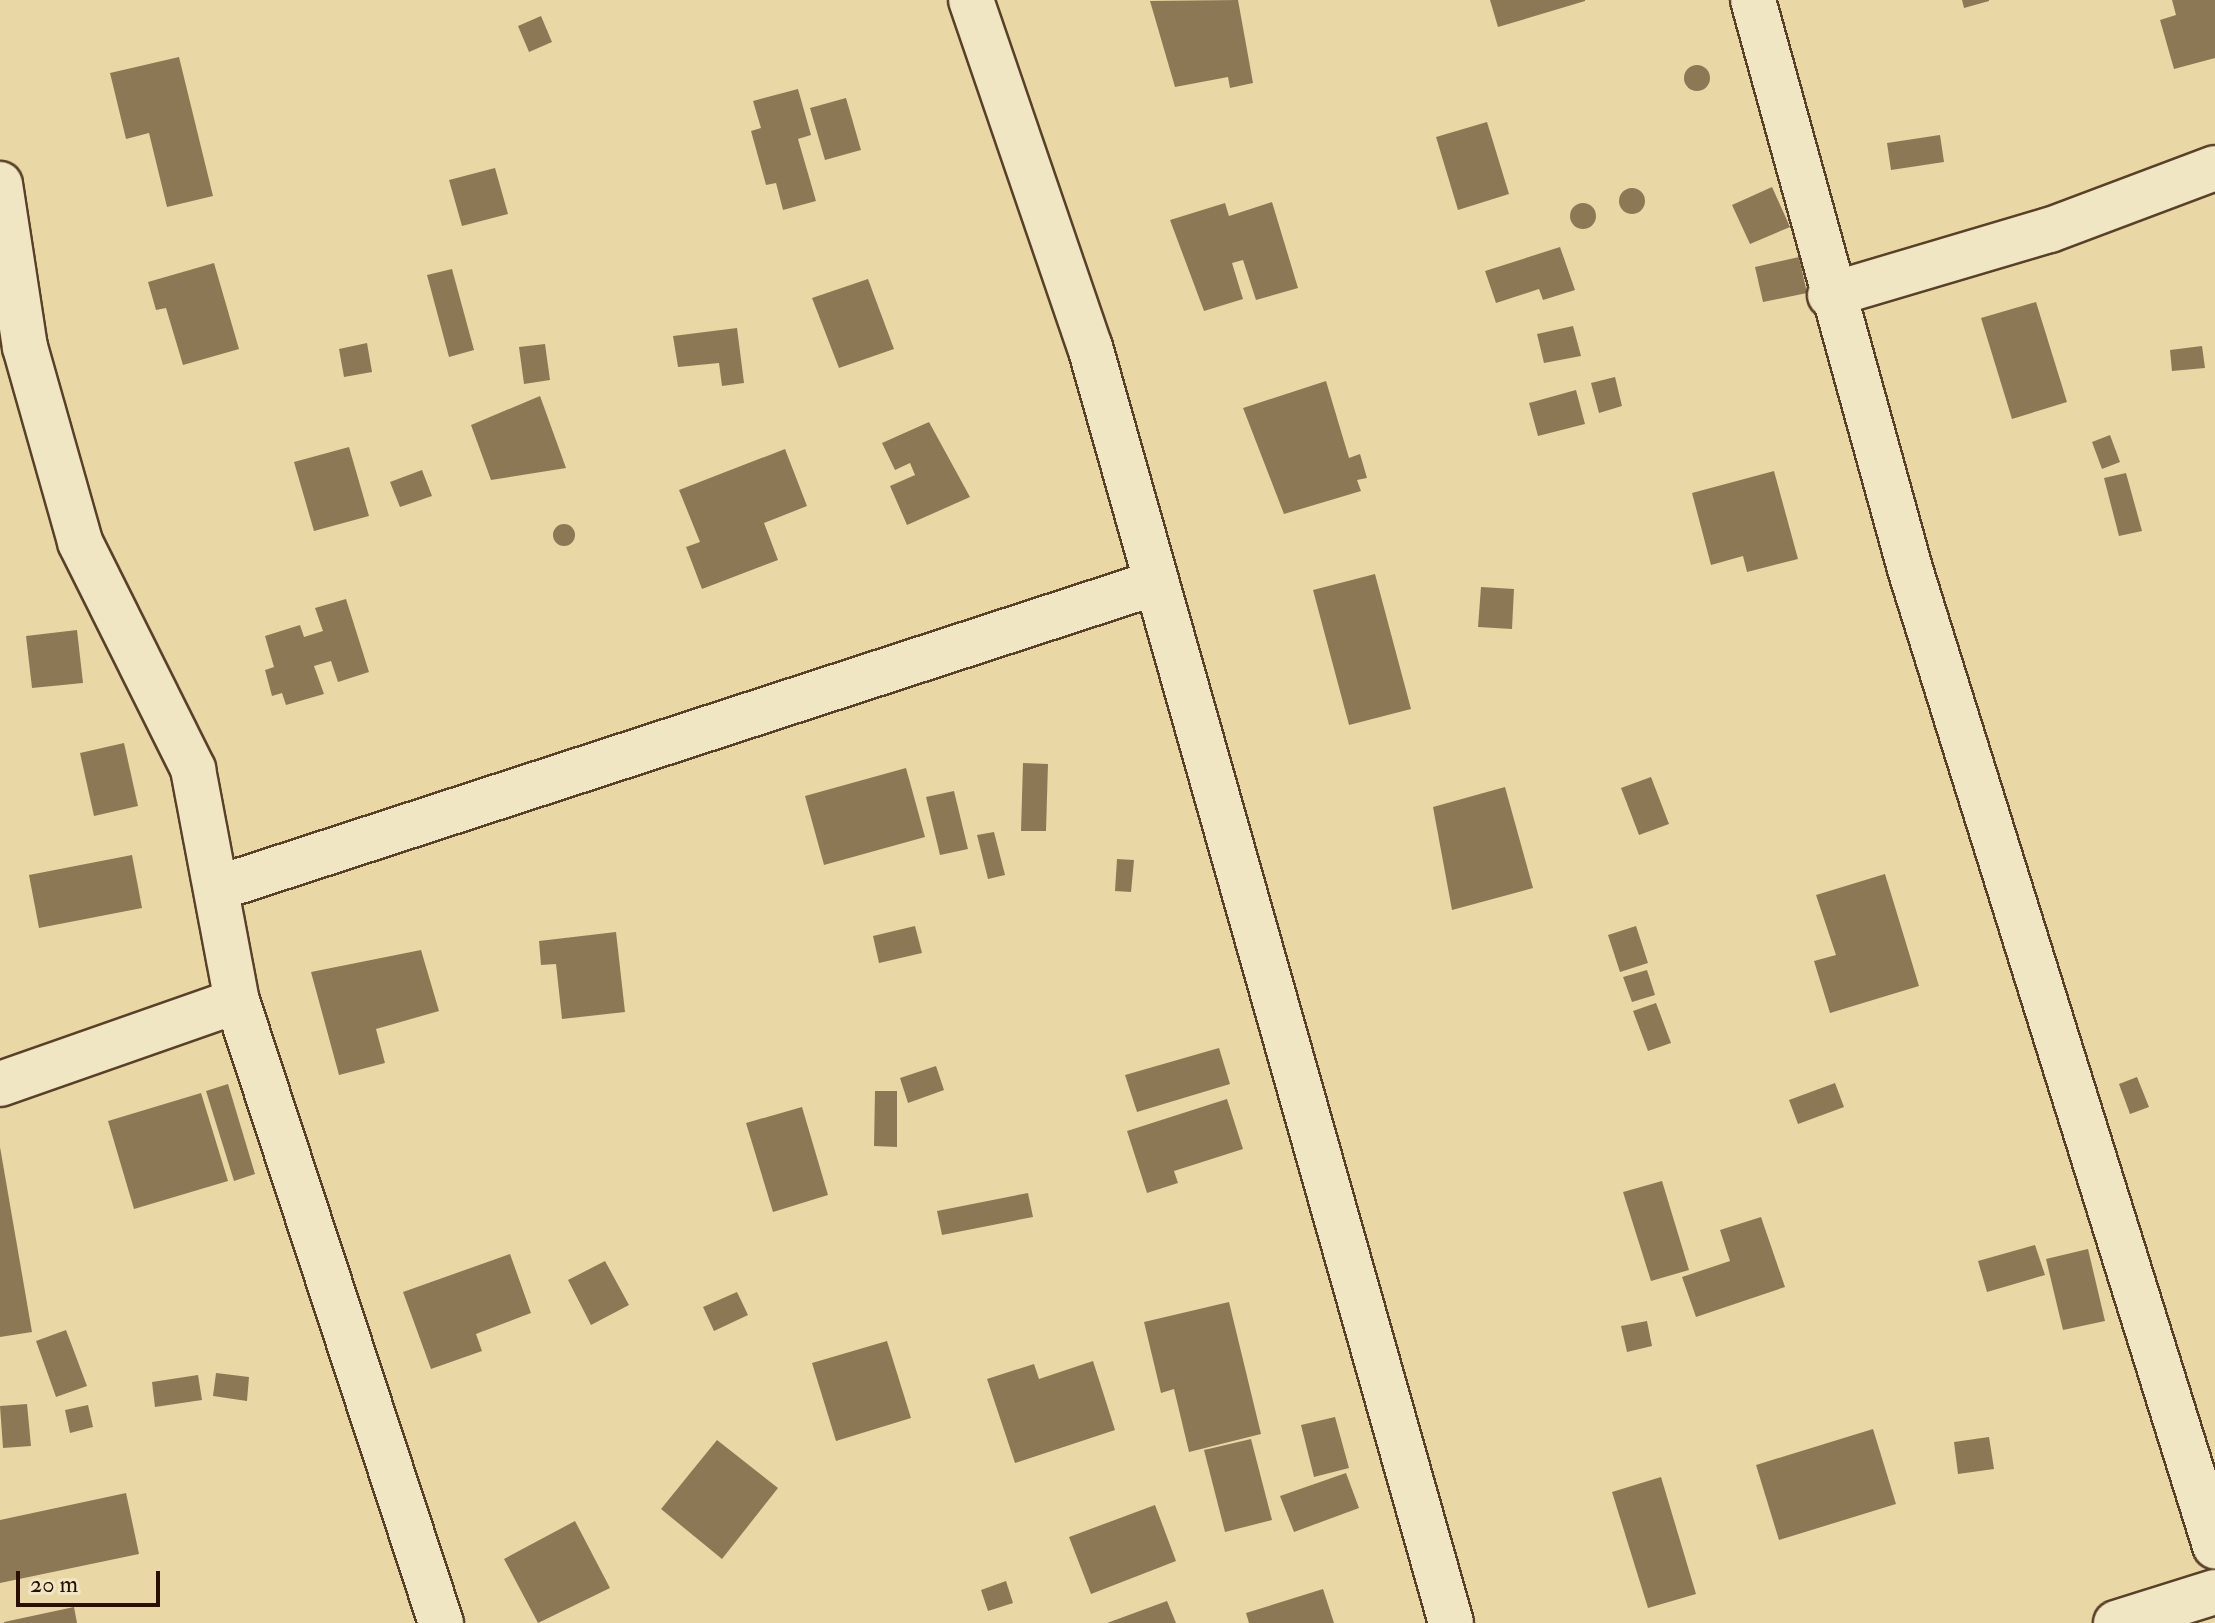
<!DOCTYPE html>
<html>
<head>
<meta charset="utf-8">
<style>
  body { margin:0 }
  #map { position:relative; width:2215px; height:1623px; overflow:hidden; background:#e9d8a5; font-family:"IM FELL Double Pica",serif }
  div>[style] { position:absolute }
  .building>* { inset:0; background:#8d7856 }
  .round { border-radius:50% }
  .roads { filter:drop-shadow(2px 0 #594129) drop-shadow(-2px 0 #594129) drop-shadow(0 2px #594129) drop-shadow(0 -2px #594129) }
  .minor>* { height:44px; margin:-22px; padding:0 22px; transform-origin:22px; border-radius:22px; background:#f1e6c4 }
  span { translate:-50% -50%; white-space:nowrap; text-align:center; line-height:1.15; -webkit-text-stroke:7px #f1e6c4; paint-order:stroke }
  .scale { position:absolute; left:16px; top:1571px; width:144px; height:36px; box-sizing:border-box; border:4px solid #290f00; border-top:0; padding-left:10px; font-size:24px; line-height:28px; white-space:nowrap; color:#290f00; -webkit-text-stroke:6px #f1e6c4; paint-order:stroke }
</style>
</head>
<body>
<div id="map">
  <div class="building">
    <i style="clip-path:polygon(1238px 0,1253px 83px,1230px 88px,1228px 77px,1175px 87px,1150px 1px)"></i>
    <i style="clip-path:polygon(1490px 0,1585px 0,1585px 1px,1498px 27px)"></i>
    <i style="clip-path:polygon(1962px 0,1989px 0,1989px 1px,1964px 8px)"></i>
    <i style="clip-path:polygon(2172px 0,2215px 0,2215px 58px,2174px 69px,2160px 20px,2176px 15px)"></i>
    <i style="clip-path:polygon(541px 16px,552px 42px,529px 52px,518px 26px)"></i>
    <i style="clip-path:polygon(179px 57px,213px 196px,167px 207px,149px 133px,126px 139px,110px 73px)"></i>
    <i class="round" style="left:1684px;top:65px;width:26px;height:26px"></i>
    <i style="clip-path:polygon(798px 89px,811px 135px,798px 139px,816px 201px,783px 210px,776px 183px,766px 185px,751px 131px,761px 128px,753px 101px)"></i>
    <i style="clip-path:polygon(846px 98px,861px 150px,825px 160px,810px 108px)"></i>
    <i style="clip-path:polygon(1487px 122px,1509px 194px,1458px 210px,1436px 137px)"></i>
    <i style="clip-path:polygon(1940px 135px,1944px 162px,1891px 170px,1887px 143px)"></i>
    <i style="clip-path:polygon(495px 168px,508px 214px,462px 226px,449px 180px)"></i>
    <i style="clip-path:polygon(1772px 187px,1790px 227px,1750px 244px,1732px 205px)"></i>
    <i class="round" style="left:1619px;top:188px;width:26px;height:26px"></i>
    <i style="clip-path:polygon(1272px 202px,1298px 288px,1256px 300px,1243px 260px,1232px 263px,1243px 299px,1204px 311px,1170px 220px,1225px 203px,1229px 216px)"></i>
    <i class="round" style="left:1570px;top:203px;width:26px;height:26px"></i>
    <i style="clip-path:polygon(1560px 247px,1575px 290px,1543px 300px,1539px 289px,1496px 303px,1485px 271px)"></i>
    <i style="clip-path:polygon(1799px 257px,1807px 293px,1763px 302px,1755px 267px)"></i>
    <i style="clip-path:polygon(214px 263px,239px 349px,183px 365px,166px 308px,156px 310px,148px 282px)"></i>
    <i style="clip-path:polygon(452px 269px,474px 350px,449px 357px,427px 275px)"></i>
    <i style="clip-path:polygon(868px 279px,894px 349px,839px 368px,812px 298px)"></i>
    <i style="clip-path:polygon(2036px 302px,2067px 402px,2012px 419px,1981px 318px)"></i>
    <i style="clip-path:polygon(1573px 326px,1581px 356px,1544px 363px,1537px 334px)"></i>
    <i style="clip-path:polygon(737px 328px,744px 383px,722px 386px,719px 363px,678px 367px,673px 336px)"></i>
    <i style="clip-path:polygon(367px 343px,372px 372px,344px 377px,339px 349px)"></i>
    <i style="clip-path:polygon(545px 344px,550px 380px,524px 384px,519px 347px)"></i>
    <i style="clip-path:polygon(2202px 346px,2205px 368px,2172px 371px,2170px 350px)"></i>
    <i style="clip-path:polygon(1615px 377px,1622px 406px,1599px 413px,1591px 383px)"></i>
    <i style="clip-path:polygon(1326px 381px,1349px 458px,1360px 454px,1367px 478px,1357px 480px,1361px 491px,1284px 514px,1243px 408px)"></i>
    <i style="clip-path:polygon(1576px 390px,1585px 424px,1538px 436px,1529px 403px)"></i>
    <i style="clip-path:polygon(540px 396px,566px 468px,491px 480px,471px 425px)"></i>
    <i style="clip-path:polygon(929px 422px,970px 497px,907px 525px,890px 486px,915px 475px,910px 463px,895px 470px,882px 443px)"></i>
    <i style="clip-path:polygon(2110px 435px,2120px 462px,2102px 469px,2092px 442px)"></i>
    <i style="clip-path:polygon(349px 447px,369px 516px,314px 531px,294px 462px)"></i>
    <i style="clip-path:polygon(785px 449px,807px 506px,764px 523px,778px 560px,702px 589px,686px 547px,700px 542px,679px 490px)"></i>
    <i style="clip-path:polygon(422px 470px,432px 496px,400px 507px,390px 482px)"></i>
    <i style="clip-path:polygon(1774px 471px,1798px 559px,1747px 572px,1743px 556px,1711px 565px,1692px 493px)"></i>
    <i style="clip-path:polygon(2126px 473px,2142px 531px,2119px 536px,2104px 478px)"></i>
    <i class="round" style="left:553px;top:524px;width:22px;height:22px"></i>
    <i style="clip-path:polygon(1375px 574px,1411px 709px,1349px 725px,1313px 590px)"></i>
    <i style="clip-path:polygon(1481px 587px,1514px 589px,1512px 629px,1478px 627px)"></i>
    <i style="clip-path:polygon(346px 599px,369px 672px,338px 682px,331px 661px,314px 666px,324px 694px,286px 705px,282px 693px,272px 696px,265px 670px,274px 667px,265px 636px,300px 625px,304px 637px,323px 631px,315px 608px)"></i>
    <i style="clip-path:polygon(77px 630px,83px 683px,32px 688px,26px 636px)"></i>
    <i style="clip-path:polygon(124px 743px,138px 806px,94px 816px,80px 753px)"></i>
    <i style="clip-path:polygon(1023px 763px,1048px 764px,1046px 831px,1021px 831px)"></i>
    <i style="clip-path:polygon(906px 768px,925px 837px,824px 865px,805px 796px)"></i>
    <i style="clip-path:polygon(1651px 777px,1669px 824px,1639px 835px,1621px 788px)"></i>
    <i style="clip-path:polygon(1505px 787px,1533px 888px,1452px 910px,1433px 807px)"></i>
    <i style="clip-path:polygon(954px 791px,968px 849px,940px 855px,926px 797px)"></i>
    <i style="clip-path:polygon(994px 832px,1005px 875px,988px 879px,977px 835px)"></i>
    <i style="clip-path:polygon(132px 855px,142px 908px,39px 928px,29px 875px)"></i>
    <i style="clip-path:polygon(1117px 859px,1134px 860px,1131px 892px,1115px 891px)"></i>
    <i style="clip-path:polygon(1885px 874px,1919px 986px,1830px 1013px,1814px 961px,1836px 955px,1816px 895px)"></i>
    <i style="clip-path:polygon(915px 926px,922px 953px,879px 963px,873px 936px)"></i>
    <i style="clip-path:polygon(1636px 926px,1648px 963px,1620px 972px,1608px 935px)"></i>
    <i style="clip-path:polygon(616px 932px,625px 1012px,562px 1019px,556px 964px,541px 965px,539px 941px)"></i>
    <i style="clip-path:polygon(421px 950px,439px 1011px,376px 1029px,385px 1063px,339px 1075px,311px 972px)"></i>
    <i style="clip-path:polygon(1647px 970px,1655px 995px,1632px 1002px,1623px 977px)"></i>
    <i style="clip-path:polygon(1656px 1003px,1671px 1043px,1648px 1051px,1633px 1011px)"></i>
    <i style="clip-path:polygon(1219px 1048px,1230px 1084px,1137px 1112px,1125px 1075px)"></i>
    <i style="clip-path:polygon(936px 1066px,944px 1090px,908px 1103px,900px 1078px)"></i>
    <i style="clip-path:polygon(2137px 1077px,2149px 1107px,2130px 1114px,2119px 1084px)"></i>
    <i style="clip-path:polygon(1835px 1083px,1844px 1107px,1798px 1124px,1789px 1100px)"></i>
    <i style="clip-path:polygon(228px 1084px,255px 1174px,234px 1181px,206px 1091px)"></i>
    <i style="clip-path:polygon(875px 1091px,897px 1091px,897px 1147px,874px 1146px)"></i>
    <i style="clip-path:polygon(201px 1093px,228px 1181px,134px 1209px,108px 1121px)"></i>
    <i style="clip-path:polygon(1227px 1099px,1243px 1149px,1174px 1171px,1178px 1183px,1147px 1193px,1127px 1131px)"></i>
    <i style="clip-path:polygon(802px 1107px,828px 1195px,773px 1212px,746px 1123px)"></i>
    <i style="clip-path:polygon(0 1147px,32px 1332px,0 1337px)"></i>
    <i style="clip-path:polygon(1662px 1181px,1689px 1270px,1651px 1281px,1623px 1192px)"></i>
    <i style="clip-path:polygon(1028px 1193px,1033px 1217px,942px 1235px,937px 1211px)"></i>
    <i style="clip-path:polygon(1761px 1217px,1785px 1287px,1696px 1317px,1682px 1277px,1730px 1261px,1720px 1230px)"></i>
    <i style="clip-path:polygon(2035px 1245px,2045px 1275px,1987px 1292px,1978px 1261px)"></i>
    <i style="clip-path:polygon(2088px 1249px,2105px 1321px,2063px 1330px,2046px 1259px)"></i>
    <i style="clip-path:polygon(510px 1254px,531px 1313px,476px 1334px,482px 1351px,431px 1369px,403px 1292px)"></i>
    <i style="clip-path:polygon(605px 1261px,629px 1305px,591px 1325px,568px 1280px)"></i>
    <i style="clip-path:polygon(737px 1292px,748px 1315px,714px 1331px,703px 1307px)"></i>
    <i style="clip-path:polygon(1229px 1302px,1261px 1434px,1189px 1452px,1174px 1389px,1161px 1393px,1144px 1322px)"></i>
    <i style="clip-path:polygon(1647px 1321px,1652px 1346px,1627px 1352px,1621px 1326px)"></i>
    <i style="clip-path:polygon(66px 1330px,87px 1386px,56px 1397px,36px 1341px)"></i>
    <i style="clip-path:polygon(887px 1341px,911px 1418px,836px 1441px,812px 1363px)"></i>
    <i style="clip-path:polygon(1093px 1361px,1115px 1430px,1015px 1463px,987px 1379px,1034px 1364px,1039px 1379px)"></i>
    <i style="clip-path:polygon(216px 1373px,249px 1377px,247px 1401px,213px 1396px)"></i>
    <i style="clip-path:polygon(198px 1375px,202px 1400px,155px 1407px,152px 1382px)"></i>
    <i style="clip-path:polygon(27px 1404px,31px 1446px,3px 1448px,0 1406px)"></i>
    <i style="clip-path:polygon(88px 1405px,93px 1427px,70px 1433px,65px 1410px)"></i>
    <i style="clip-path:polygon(1335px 1417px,1349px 1468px,1314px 1477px,1301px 1425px)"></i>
    <i style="clip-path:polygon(1873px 1429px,1896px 1504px,1779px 1540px,1756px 1465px)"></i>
    <i style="clip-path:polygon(1989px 1437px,1994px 1469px,1958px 1474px,1954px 1442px)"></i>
    <i style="clip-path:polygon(1251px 1439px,1272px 1520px,1225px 1532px,1204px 1450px)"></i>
    <i style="clip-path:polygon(717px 1440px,778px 1488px,722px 1559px,661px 1509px)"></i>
    <i style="clip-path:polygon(1346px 1473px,1359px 1508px,1294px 1532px,1280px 1496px)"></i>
    <i style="clip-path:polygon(1661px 1477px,1696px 1594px,1648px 1608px,1612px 1492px)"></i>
    <i style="clip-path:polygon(126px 1493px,139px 1554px,0 1583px,0 1520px)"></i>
    <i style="clip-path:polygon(1155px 1505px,1176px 1561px,1091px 1594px,1069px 1537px)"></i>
    <i style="clip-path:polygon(575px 1521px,610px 1588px,538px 1623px,504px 1559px)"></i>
    <i style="clip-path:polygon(1006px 1581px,1013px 1603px,988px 1611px,981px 1590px)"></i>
    <i style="clip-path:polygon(1323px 1589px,1334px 1623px,1249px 1623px,1246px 1613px)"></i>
    <i style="clip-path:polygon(1167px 1601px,1176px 1623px,1107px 1623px)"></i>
    <i style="clip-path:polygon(74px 1607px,77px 1623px,4px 1623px,4px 1622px)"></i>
  </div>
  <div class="roads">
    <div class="minor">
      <i style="left:971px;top:0;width:367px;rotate:71.1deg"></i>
      <i style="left:1090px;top:347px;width:1326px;rotate:74.2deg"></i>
      <i style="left:1753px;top:0;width:590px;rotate:74.57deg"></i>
      <i style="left:1910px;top:569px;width:1024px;rotate:72.66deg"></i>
      <i style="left:0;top:184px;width:165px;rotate:81.3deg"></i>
      <i style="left:25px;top:347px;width:203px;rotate:74.2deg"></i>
      <i style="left:80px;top:542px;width:254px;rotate:63.5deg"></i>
      <i style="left:193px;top:769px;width:236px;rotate:79.3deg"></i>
      <i style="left:237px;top:1001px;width:655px;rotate:71.84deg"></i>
      <i style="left:1830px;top:295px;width:229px;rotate:-16.5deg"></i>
      <i style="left:2050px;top:230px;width:176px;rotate:-20.6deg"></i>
      <i style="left:218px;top:888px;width:985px;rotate:-18.03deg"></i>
      <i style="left:0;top:1084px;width:251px;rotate:-19.3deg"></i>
      <i style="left:2116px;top:1623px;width:104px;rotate:-17.4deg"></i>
    </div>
  </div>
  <div class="scale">20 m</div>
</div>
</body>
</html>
